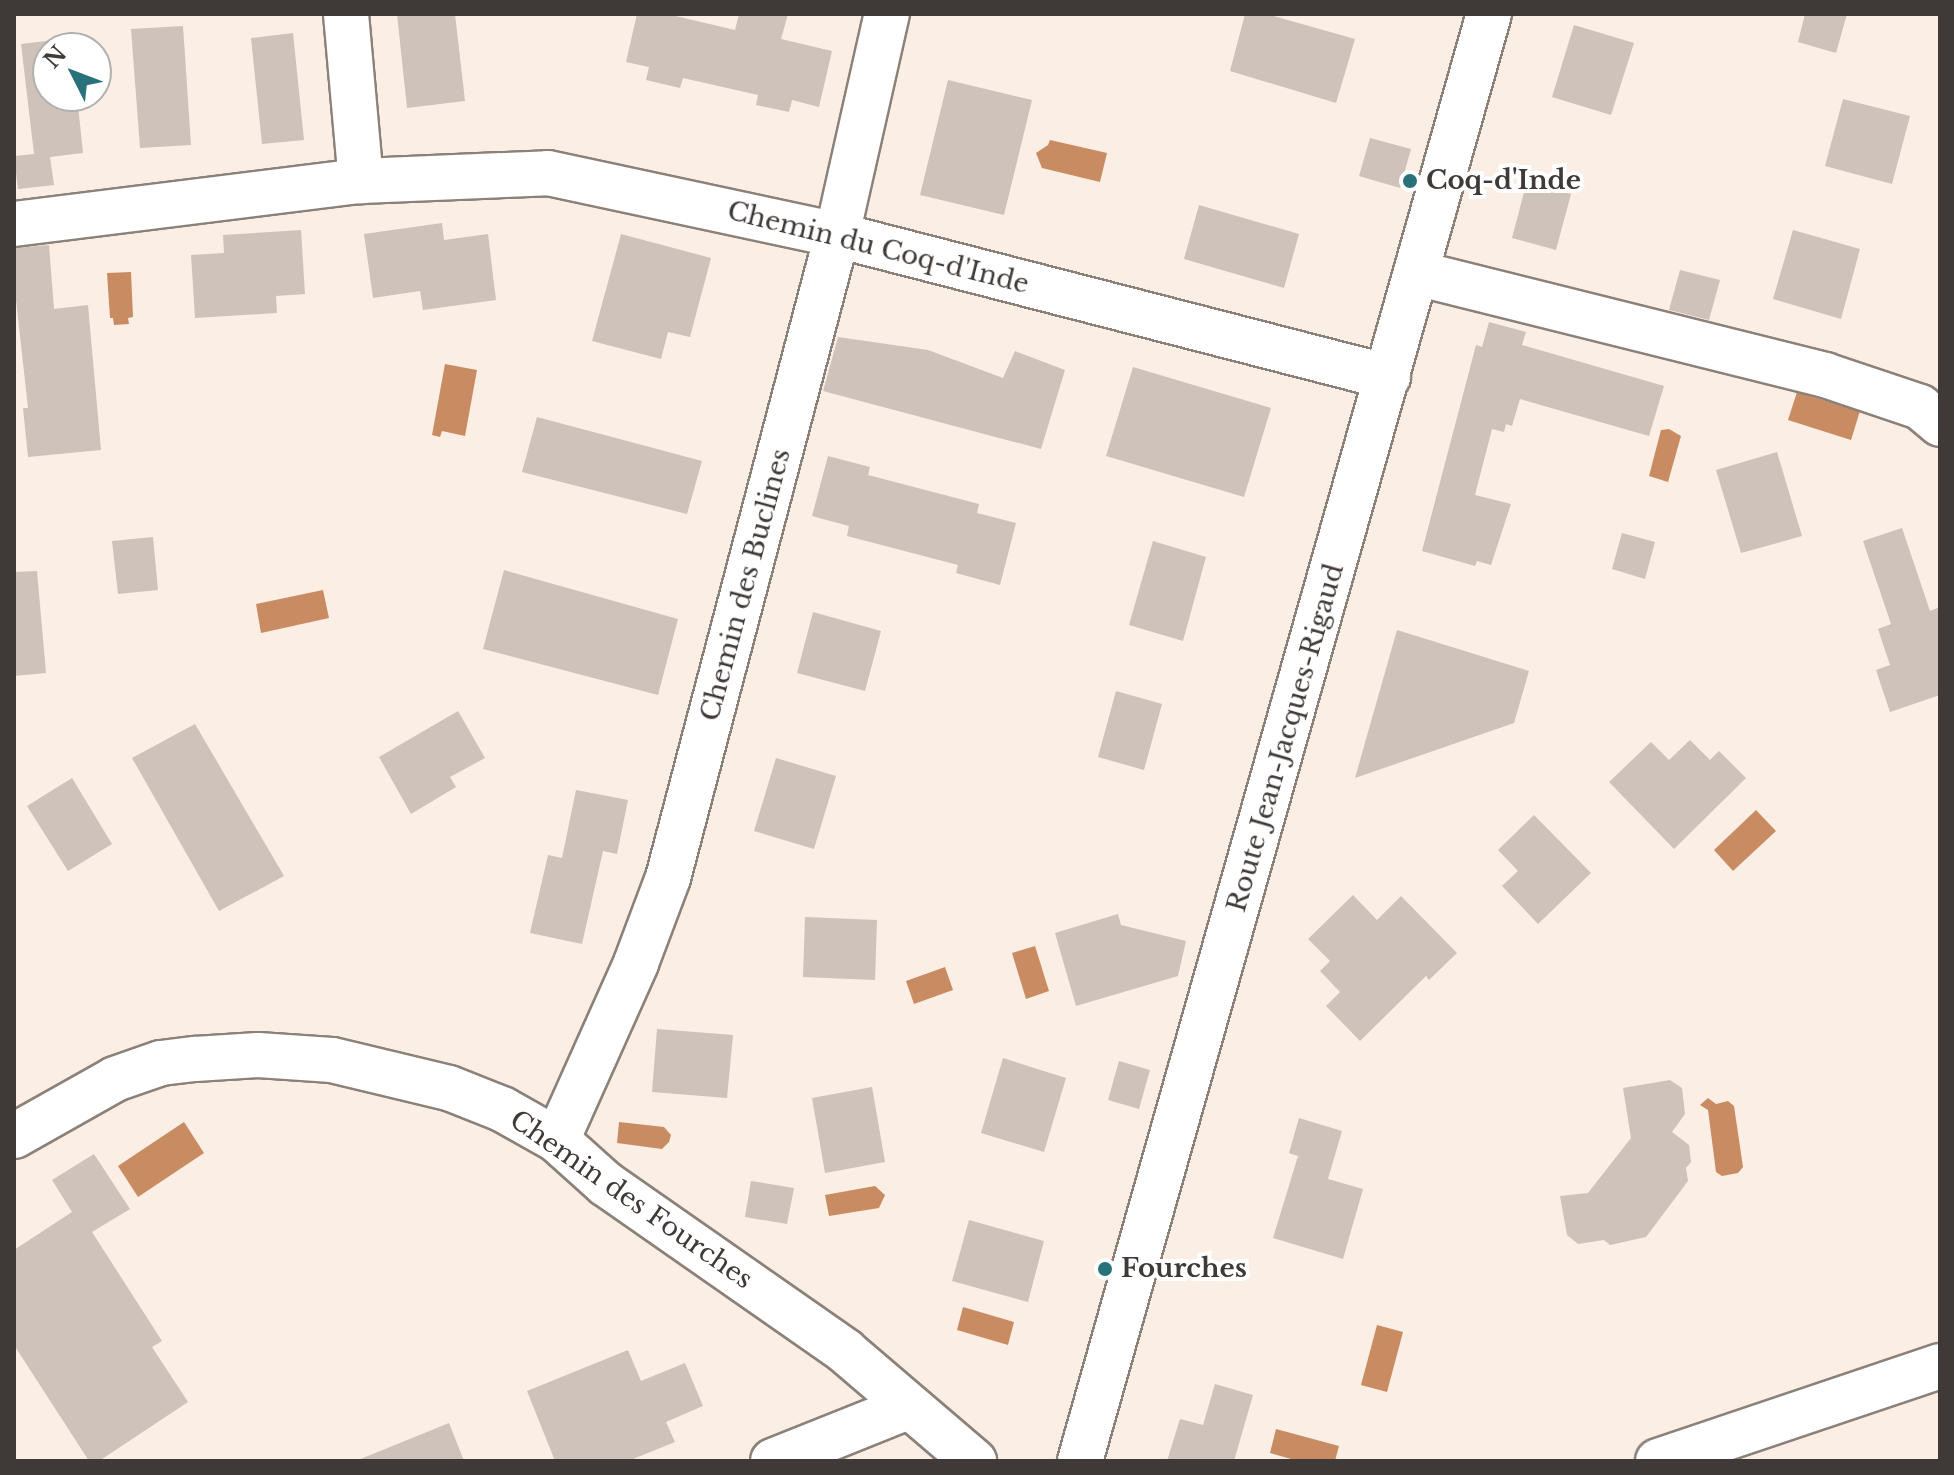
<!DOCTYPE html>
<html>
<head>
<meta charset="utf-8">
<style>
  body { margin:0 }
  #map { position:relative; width:1954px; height:1475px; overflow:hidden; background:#faeee5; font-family:"Libre Baskerville",serif }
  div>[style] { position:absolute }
  .water>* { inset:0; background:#c98c62 }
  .building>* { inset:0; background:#cec2ba }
  .roads { filter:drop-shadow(2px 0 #8c8179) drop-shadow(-2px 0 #8c8179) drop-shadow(0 2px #8c8179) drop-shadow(0 -2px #8c8179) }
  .minor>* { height:44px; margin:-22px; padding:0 22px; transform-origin:22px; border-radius:22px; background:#fff }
  .dots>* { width:22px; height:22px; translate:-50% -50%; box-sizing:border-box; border:4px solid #fff; border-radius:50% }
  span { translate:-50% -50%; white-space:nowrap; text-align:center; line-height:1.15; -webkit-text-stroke:8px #fff; paint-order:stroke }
  .poi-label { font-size:26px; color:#3f3a37; font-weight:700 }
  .left { translate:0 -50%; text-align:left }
  .street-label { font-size:26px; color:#3f3a37 }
  .frame { position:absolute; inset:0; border:16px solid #3f3a37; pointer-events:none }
  .north { position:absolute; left:32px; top:32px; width:80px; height:80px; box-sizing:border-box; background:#fff; border:2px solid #b2b0af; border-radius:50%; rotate:312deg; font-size:22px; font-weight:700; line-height:32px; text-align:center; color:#3f3a37 }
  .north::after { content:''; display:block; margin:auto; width:28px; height:36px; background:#29727b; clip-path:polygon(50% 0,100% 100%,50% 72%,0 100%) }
</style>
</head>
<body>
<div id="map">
  <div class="water">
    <i style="clip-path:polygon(1050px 140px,1107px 153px,1100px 182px,1042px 168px,1036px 153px,1048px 145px)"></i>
    <i style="clip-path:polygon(131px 272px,133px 317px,128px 318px,129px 324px,114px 325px,113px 318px,110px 318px,107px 273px)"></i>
    <i style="clip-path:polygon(445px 364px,477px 370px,465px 436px,442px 431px,440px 437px,432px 435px)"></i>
    <i style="clip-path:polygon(1797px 392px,1860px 411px,1851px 440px,1788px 420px)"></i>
    <i style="clip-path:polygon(1669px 429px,1681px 436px,1668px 482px,1649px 476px,1661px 430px)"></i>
    <i style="clip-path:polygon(323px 590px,329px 618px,261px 633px,256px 604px)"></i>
    <i style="clip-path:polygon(1756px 810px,1776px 831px,1733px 871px,1714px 850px)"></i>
    <i style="clip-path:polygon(1035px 946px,1049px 991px,1026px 999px,1012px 953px)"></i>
    <i style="clip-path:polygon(945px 967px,953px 990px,914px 1004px,906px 981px)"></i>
    <i style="clip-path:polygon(1708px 1098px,1716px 1104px,1728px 1101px,1734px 1106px,1743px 1167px,1738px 1173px,1722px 1176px,1716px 1172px,1708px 1110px,1700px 1105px)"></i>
    <i style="clip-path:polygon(184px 1122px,204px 1153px,138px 1197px,118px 1166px)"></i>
    <i style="clip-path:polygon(619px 1122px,664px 1127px,671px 1135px,669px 1142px,662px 1149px,617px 1143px)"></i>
    <i style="clip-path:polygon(875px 1186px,885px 1195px,879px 1208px,829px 1216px,825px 1195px)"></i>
    <i style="clip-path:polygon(963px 1307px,1014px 1322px,1008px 1345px,957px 1330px)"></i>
    <i style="clip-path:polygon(1377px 1325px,1403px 1332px,1387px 1392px,1361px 1385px)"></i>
    <i style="clip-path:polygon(1276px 1429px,1339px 1446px,1335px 1461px,1298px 1461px,1270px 1453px)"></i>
  </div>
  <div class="building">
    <i style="clip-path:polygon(397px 14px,455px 14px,465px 101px,407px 108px)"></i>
    <i style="clip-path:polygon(637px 14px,667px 14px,735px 30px,739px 14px,788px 14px,781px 39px,832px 51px,819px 107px,792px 100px,789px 112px,756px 105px,758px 95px,683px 78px,680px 88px,646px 80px,649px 67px,626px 62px)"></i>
    <i style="clip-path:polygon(1245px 14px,1266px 14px,1355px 39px,1336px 103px,1230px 71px)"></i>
    <i style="clip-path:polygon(1805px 14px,1847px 14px,1836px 53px,1798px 42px)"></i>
    <i style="clip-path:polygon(1574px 25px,1634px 43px,1611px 115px,1552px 97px)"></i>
    <i style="clip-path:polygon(183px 26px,191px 145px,140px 148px,131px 29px)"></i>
    <i style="clip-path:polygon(293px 33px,304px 140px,262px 144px,251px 38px)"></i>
    <i style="clip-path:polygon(70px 38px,71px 48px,48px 48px,48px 96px,77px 96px,83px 153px,50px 157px,54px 185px,18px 189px,14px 156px,34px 154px,21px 44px)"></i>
    <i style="clip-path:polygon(948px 80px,1032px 100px,1004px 215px,920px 195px)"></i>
    <i style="clip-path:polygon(1843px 99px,1910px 116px,1892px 184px,1825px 166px)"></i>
    <i style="clip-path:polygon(1370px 138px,1411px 149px,1400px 188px,1359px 176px)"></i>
    <i style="clip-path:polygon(1527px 181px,1571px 194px,1556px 250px,1512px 238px)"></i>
    <i style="clip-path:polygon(1199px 205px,1299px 234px,1284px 288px,1184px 259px)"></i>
    <i style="clip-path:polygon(442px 223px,444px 240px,488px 234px,496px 300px,423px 310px,420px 291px,373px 298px,364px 234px)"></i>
    <i style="clip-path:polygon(301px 230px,305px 294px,276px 296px,277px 313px,195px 318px,191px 255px,224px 253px,223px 235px)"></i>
    <i style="clip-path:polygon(1793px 230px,1860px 249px,1841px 319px,1773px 299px)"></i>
    <i style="clip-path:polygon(621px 234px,711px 258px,690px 337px,668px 332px,661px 359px,592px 341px)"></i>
    <i style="clip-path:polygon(49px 245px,54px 309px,88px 305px,101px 450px,28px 457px,23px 408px,28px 408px,14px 282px,14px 248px)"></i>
    <i style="clip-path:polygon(1680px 270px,1720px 280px,1709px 320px,1669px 310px)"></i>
    <i style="clip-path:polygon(1489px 322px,1526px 332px,1522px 345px,1664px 386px,1649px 436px,1520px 399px,1512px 426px,1506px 424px,1504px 432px,1492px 429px,1475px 495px,1511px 504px,1491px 565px,1477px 561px,1475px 566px,1422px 551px,1476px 345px,1482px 347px)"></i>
    <i style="clip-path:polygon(838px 337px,928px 350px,1003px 378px,1015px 351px,1065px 370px,1041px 449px,823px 391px)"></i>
    <i style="clip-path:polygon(1133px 367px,1271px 408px,1244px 497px,1106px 456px)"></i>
    <i style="clip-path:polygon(537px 417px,702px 461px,687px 514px,522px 472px)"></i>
    <i style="clip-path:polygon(1777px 452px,1802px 536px,1741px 553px,1716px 470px)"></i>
    <i style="clip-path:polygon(828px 456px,870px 467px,868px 475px,979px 504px,977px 513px,1016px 523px,1000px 585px,956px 573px,958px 565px,847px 536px,849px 526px,812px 516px)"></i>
    <i style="clip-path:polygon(1902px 528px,1930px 611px,1940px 607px,1940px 695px,1890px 712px,1876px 670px,1890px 665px,1878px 629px,1891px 624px,1863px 541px)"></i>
    <i style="clip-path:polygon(1622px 533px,1655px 542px,1645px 579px,1612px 569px)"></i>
    <i style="clip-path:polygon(153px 537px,158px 590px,118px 594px,112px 541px)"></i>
    <i style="clip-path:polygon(1153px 541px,1206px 557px,1183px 641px,1129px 625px)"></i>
    <i style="clip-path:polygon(504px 570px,678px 619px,658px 695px,483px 649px)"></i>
    <i style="clip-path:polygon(37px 571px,46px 673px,14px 676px,14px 572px)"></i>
    <i style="clip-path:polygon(813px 612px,881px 631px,865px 691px,797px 673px)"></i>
    <i style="clip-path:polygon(1397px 630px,1529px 671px,1514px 723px,1355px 778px)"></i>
    <i style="clip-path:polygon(1116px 691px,1162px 704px,1144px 770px,1098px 757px)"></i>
    <i style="clip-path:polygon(458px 711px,485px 758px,450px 777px,456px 787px,411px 814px,379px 757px)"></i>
    <i style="clip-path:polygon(195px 724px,284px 876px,219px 911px,132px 758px)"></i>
    <i style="clip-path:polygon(1690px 740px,1710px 760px,1719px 751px,1746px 778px,1674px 849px,1609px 782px,1651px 742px,1669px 760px)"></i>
    <i style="clip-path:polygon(776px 758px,836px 776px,814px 849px,754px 831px)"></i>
    <i style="clip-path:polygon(72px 778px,112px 844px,68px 871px,27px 806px)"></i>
    <i style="clip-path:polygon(576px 790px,628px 800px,617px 854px,603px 851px,582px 944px,530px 933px,548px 855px,562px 858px)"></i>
    <i style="clip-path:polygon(1534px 815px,1591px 873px,1538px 924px,1502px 886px,1518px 871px,1498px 850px)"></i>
    <i style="clip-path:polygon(1353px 895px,1377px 920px,1401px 896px,1457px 953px,1429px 980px,1426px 976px,1360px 1041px,1326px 1006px,1340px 992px,1320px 971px,1330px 961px,1308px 939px)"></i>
    <i style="clip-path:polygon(1118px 914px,1121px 925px,1186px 941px,1178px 976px,1076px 1006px,1055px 933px)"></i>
    <i style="clip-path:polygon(805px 917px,877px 920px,875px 980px,803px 977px)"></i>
    <i style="clip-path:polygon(657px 1029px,733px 1035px,727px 1098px,652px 1092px)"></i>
    <i style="clip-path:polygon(1003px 1058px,1066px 1078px,1044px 1152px,981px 1133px)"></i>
    <i style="clip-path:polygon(1119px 1061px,1150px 1070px,1139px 1109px,1108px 1100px)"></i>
    <i style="clip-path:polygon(1670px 1080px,1682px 1088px,1685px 1114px,1672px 1132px,1689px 1145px,1691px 1162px,1686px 1168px,1688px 1181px,1646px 1237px,1610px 1245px,1604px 1240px,1578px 1244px,1567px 1235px,1560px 1196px,1588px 1193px,1631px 1138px,1623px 1088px)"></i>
    <i style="clip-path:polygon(872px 1087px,885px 1162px,825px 1173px,812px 1098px)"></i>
    <i style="clip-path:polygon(1299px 1118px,1342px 1131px,1328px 1179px,1363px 1189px,1343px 1259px,1273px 1238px,1298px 1156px,1289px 1153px)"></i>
    <i style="clip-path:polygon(94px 1154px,130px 1209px,92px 1232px,162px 1341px,152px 1347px,188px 1402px,99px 1461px,89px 1461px,14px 1345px,14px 1250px,72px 1212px,52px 1180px)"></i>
    <i style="clip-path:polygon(751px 1181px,794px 1188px,787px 1224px,745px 1217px)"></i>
    <i style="clip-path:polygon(969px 1220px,1044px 1241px,1028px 1302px,952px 1281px)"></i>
    <i style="clip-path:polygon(628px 1350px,641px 1381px,685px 1363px,703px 1406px,666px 1422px,675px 1442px,628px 1461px,555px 1461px,527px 1391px)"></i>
    <i style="clip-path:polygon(1215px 1384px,1253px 1395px,1234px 1461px,1167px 1461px,1180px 1419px,1203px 1425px)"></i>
    <i style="clip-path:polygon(449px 1423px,464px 1461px,359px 1461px,358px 1460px)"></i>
  </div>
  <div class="roads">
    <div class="minor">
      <i style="left:346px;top:14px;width:168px;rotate:84.9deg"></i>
      <i style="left:14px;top:224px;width:350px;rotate:-7.1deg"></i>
      <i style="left:361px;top:181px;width:187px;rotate:-2.4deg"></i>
      <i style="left:548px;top:173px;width:296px;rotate:12.1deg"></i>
      <i style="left:837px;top:235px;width:569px;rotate:14.45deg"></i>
      <i style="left:1416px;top:273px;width:422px;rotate:14deg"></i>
      <i style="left:1825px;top:375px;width:100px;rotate:18.6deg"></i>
      <i style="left:1920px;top:407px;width:26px;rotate:40deg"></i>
      <i style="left:14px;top:1136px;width:116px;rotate:-29.4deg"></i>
      <i style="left:115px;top:1079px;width:49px;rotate:-19.2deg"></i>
      <i style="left:161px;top:1063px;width:34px;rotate:-7deg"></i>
      <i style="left:195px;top:1059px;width:63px;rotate:-3.6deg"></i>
      <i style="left:258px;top:1055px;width:74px;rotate:3.9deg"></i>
      <i style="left:332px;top:1060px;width:120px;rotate:13.5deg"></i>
      <i style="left:449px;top:1088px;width:57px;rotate:21.6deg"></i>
      <i style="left:502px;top:1109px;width:63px;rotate:29.4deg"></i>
      <i style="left:557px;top:1140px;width:66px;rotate:41.9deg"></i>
      <i style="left:606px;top:1184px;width:292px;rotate:34.9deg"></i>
      <i style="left:845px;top:1351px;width:170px;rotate:40.5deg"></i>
      <i style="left:557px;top:1140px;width:194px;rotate:-65.9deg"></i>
      <i style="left:636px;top:963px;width:91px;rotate:-69.4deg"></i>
      <i style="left:668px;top:878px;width:665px;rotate:-75.27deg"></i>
      <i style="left:837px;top:235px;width:227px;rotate:-77.3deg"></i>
      <i style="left:773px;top:1461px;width:145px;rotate:-21.8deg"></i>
      <i style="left:1080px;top:1461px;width:1504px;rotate:-74.22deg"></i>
      <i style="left:1658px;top:1461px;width:298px;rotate:-18.6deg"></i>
    </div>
  </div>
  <div class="dots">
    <i style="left:1410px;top:181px;background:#29727b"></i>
    <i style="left:1105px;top:1269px;background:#29727b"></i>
  </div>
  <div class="poi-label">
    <span class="left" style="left:1426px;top:181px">Coq-d'Inde</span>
    <span class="left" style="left:1121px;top:1269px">Fourches</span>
  </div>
  <div class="street-label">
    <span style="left:878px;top:248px;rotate:14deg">Chemin du Coq-d'Inde</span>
    <span style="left:746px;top:585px;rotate:-75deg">Chemin des Buclines</span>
    <span style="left:1286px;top:738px;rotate:-74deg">Route Jean-Jacques-Rigaud</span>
    <span style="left:631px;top:1200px;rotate:35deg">Chemin des Fourches</span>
  </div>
  <div class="frame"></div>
  <div class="north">N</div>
</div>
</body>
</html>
